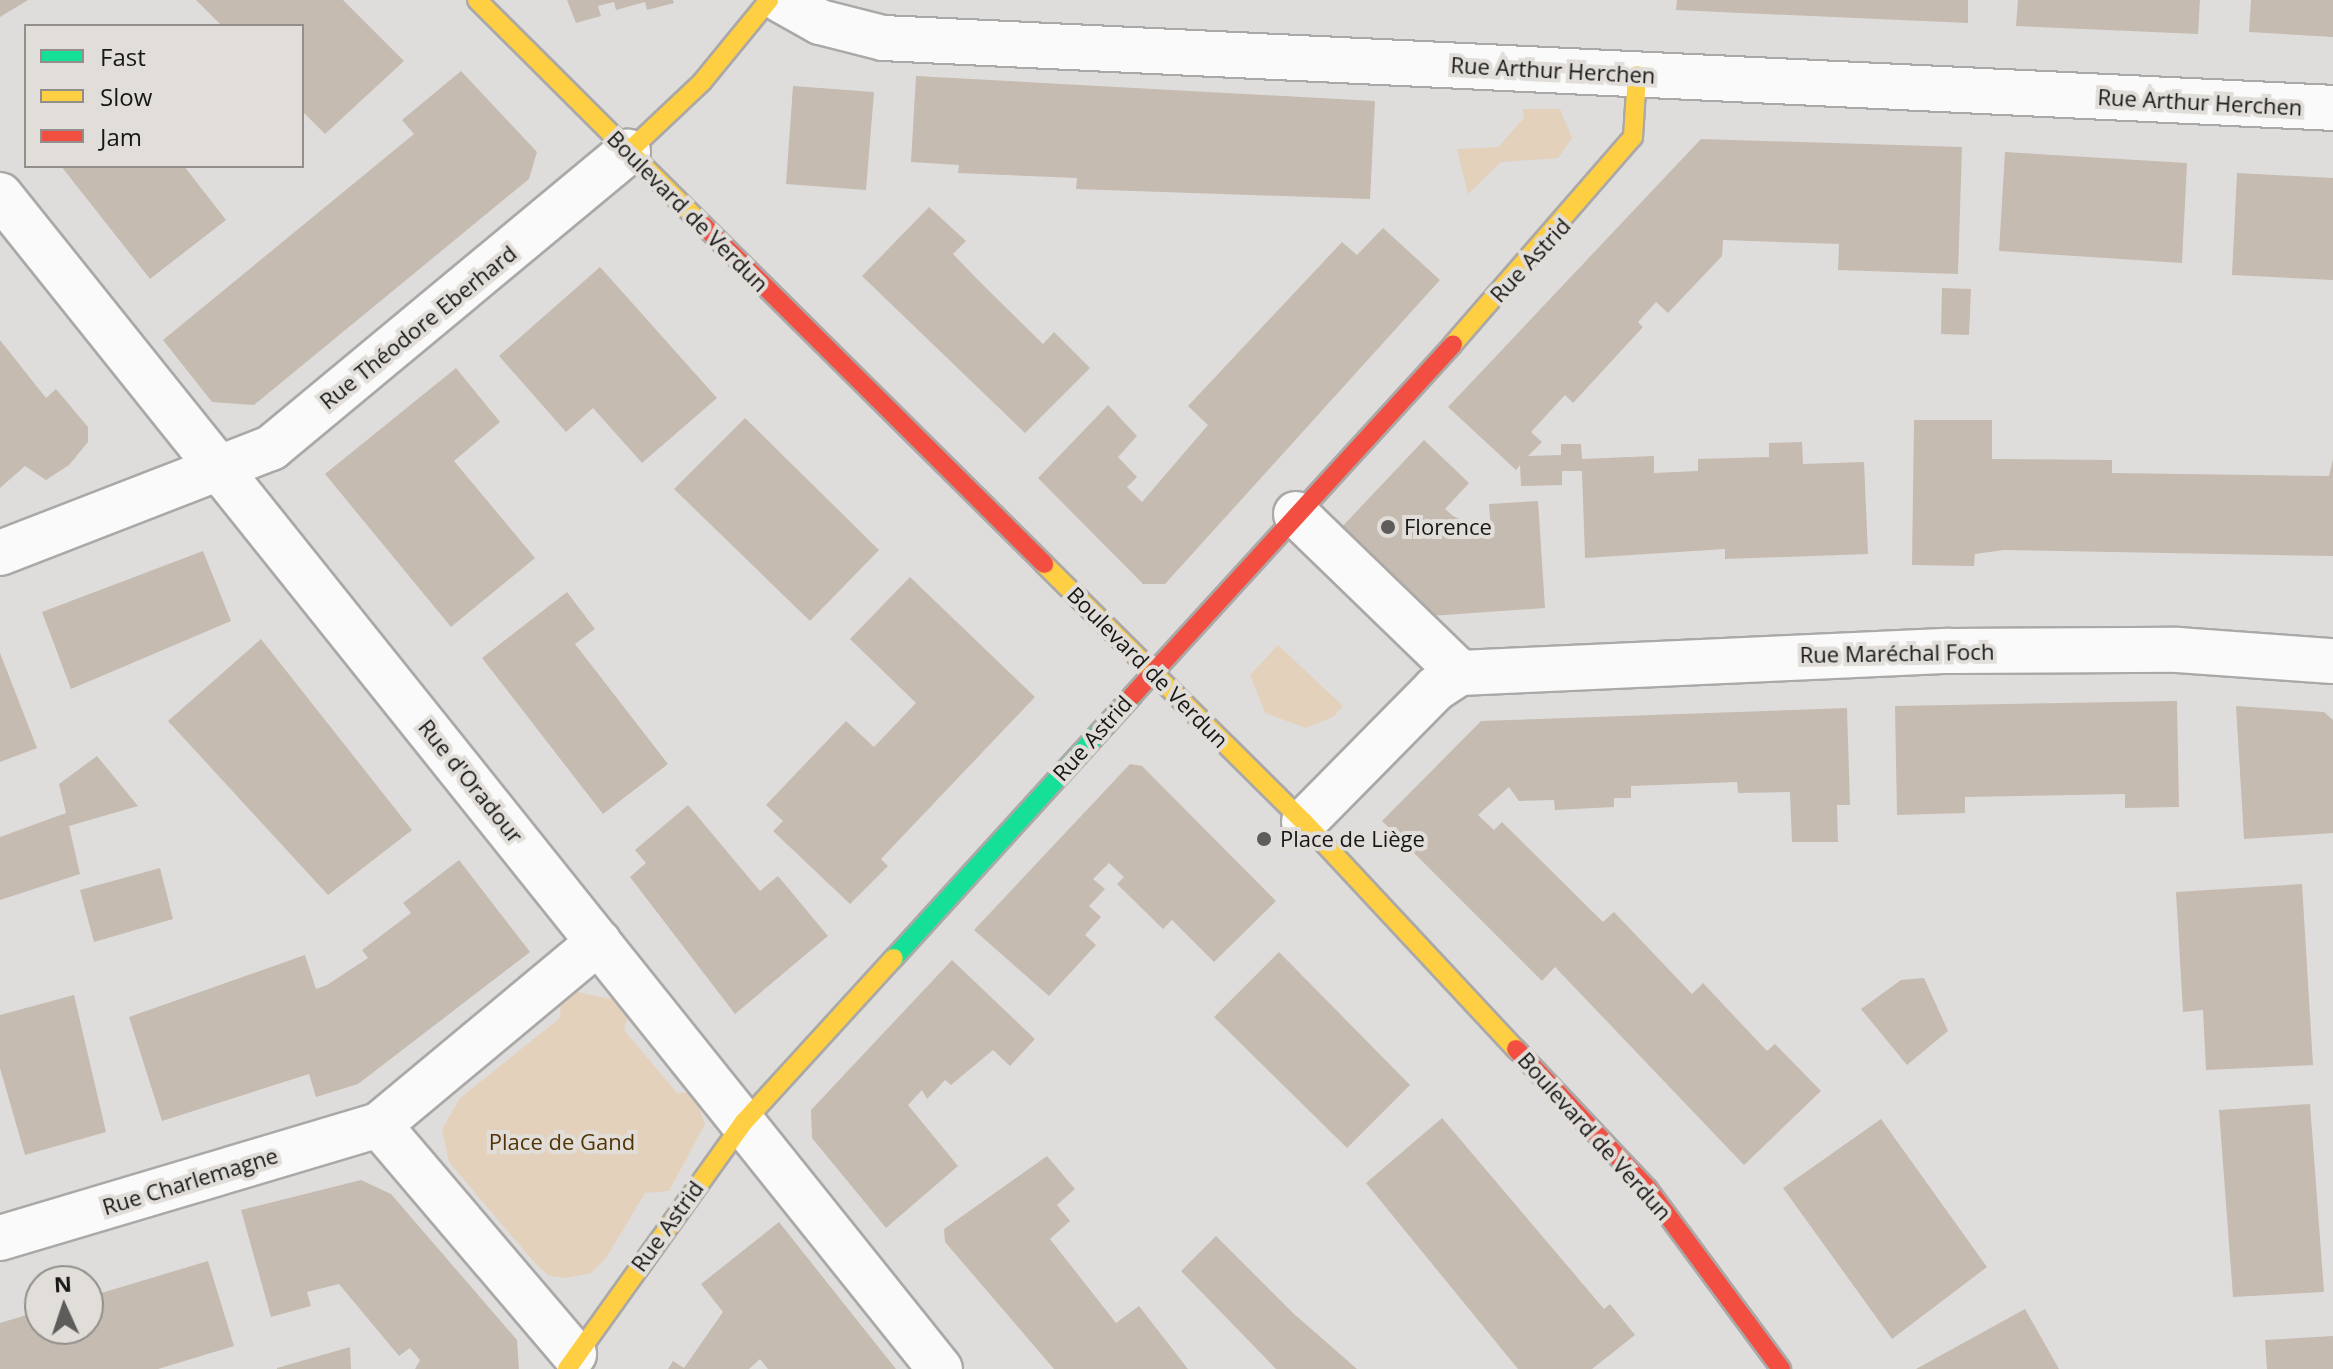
<!DOCTYPE html>
<html>
<head>
<meta charset="utf-8">
<style>
  body { margin:0 }
  #map { position:relative; width:2333px; height:1369px; overflow:hidden; background:#dfdddb; font-family:"Open Sans",sans-serif }
  div>[style] { position:absolute }
  .green>* { inset:0; background:#e4d1bc }
  .building>* { inset:0; background:#c5bbb0 }
  .roads { filter:drop-shadow(2px 0 #aba9a7) drop-shadow(-2px 0 #aba9a7) drop-shadow(0 2px #aba9a7) drop-shadow(0 -2px #aba9a7) }
  .street>* { height:44px; margin:-22px; padding:0 22px; transform-origin:22px; border-radius:22px; background:#fafafa }
  .fast>* { height:18px; margin:-9px; padding:0 9px; transform-origin:9px; border-radius:9px; background:#16e098 }
  .slow>* { height:18px; margin:-9px; padding:0 9px; transform-origin:9px; border-radius:9px; background:#ffcf43 }
  .jam>* { height:18px; margin:-9px; padding:0 9px; transform-origin:9px; border-radius:9px; background:#f24e42 }
  .dots>* { width:22px; height:22px; translate:-50% -50%; box-sizing:border-box; border:4px solid #e1ddd9; border-radius:50% }
  span { translate:-50% -50%; white-space:nowrap; text-align:center; line-height:1.15; -webkit-text-stroke:8px #e1ddd9; paint-order:stroke }
  .street-label { font-size:22px; color:#181716 }
  .poi-label { font-size:22px; color:#181716 }
  .left { translate:0 -50%; text-align:left }
  .park-label { font-size:22px; color:#533505 }
  .legend { position:absolute; left:24px; top:24px; width:280px; height:144px; box-sizing:border-box; background:#e1ddd9; border:2px solid #918e8b; margin:0; padding:10px 14px; list-style:none; font-size:24px; color:#181716 }
  .legend li { display:flex; align-items:center; gap:16px; height:40px }
  .legend b { width:40px; border:2px solid #918e8b }
  .north { position:absolute; left:24px; top:1265px; width:80px; height:80px; box-sizing:border-box; background:#e1ddd9; border:2px solid #918e8b; border-radius:50%; rotate:357deg; font-size:22px; font-weight:700; line-height:32px; text-align:center; color:#181716 }
  .north::after { content:''; display:block; margin:auto; width:28px; height:36px; background:#5e5c5b; clip-path:polygon(50% 0,100% 100%,50% 72%,0 100%) }
</style>
</head>
<body>
<div id="map">
  <div class="green">
    <i style="clip-path:polygon(1523px 109px,1560px 109px,1572px 138px,1558px 158px,1501px 162px,1468px 194px,1457px 149px,1498px 147px,1524px 118px)"></i>
    <i style="clip-path:polygon(1278px 645px,1343px 706px,1333px 717px,1306px 728px,1265px 713px,1250px 675px)"></i>
    <i style="clip-path:polygon(577px 992px,616px 1000px,628px 1014px,624px 1030px,677px 1093px,694px 1092px,705px 1124px,669px 1191px,645px 1193px,606px 1258px,591px 1273px,566px 1278px,549px 1276px,533px 1261px,449px 1162px,442px 1129px,460px 1098px,560px 1018px,561px 999px)"></i>
  </div>
  <div class="building">
    <i style="clip-path:polygon(0 0,28px 0,0 17px)"></i>
    <i style="clip-path:polygon(196px 0,343px 0,404px 61px,325px 134px,302px 111px,302px 26px,222px 26px)"></i>
    <i style="clip-path:polygon(567px 0,673px 0,674px 3px,647px 10px,645px 2px,616px 10px,614px 2px,598px 6px,601px 16px,576px 23px)"></i>
    <i style="clip-path:polygon(1677px 0,1968px 0,1968px 23px,1676px 10px)"></i>
    <i style="clip-path:polygon(2018px 0,2200px 0,2198px 34px,2016px 26px)"></i>
    <i style="clip-path:polygon(2251px 0,2333px 0,2333px 37px,2249px 32px)"></i>
    <i style="clip-path:polygon(461px 71px,537px 152px,529px 179px,254px 405px,212px 402px,163px 340px,414px 134px,402px 120px)"></i>
    <i style="clip-path:polygon(916px 76px,1375px 101px,1370px 199px,1076px 189px,1077px 178px,958px 173px,959px 165px,911px 162px)"></i>
    <i style="clip-path:polygon(793px 86px,874px 92px,866px 190px,786px 184px)"></i>
    <i style="clip-path:polygon(1701px 139px,1962px 147px,1958px 274px,1838px 270px,1839px 244px,1723px 240px,1722px 256px,1668px 313px,1656px 302px,1638px 322px,1643px 327px,1573px 403px,1565px 395px,1531px 432px,1542px 442px,1528px 456px,1561px 455px,1561px 444px,1581px 444px,1582px 459px,1654px 456px,1654px 473px,1698px 471px,1698px 459px,1769px 457px,1769px 443px,1802px 442px,1803px 464px,1864px 462px,1868px 554px,1725px 559px,1725px 549px,1585px 558px,1582px 471px,1562px 471px,1562px 485px,1521px 486px,1520px 465px,1516px 470px,1448px 407px)"></i>
    <i style="clip-path:polygon(2005px 152px,2187px 163px,2182px 263px,1999px 251px)"></i>
    <i style="clip-path:polygon(61px 166px,184px 166px,226px 220px,150px 279px)"></i>
    <i style="clip-path:polygon(2237px 173px,2333px 178px,2333px 280px,2232px 275px)"></i>
    <i style="clip-path:polygon(929px 207px,966px 241px,953px 254px,977px 279px,1043px 344px,1054px 332px,1090px 368px,1025px 433px,862px 276px)"></i>
    <i style="clip-path:polygon(1383px 228px,1440px 280px,1165px 584px,1143px 584px,1038px 478px,1108px 405px,1137px 436px,1118px 457px,1137px 477px,1127px 487px,1142px 502px,1208px 425px,1188px 406px,1342px 242px,1357px 255px)"></i>
    <i style="clip-path:polygon(600px 267px,717px 398px,642px 463px,593px 408px,566px 432px,499px 356px)"></i>
    <i style="clip-path:polygon(1942px 288px,1971px 289px,1969px 335px,1941px 334px)"></i>
    <i style="clip-path:polygon(0 340px,46px 398px,56px 389px,88px 427px,88px 442px,69px 465px,46px 480px,25px 466px,0 488px)"></i>
    <i style="clip-path:polygon(456px 368px,500px 422px,454px 461px,535px 558px,451px 627px,325px 474px)"></i>
    <i style="clip-path:polygon(745px 418px,879px 550px,810px 621px,674px 489px)"></i>
    <i style="clip-path:polygon(1914px 420px,1992px 420px,1992px 459px,2112px 460px,2112px 473px,2329px 476px,2333px 459px,2333px 556px,2004px 550px,1975px 554px,1974px 566px,1912px 565px)"></i>
    <i style="clip-path:polygon(1424px 440px,1469px 483px,1445px 509px,1453px 516px,1491px 534px,1489px 504px,1538px 501px,1545px 608px,1431px 616px,1339px 530px)"></i>
    <i style="clip-path:polygon(203px 551px,231px 621px,71px 689px,42px 612px)"></i>
    <i style="clip-path:polygon(910px 577px,1035px 697px,898px 841px,881px 859px,888px 866px,850px 904px,773px 831px,783px 821px,766px 805px,846px 721px,874px 747px,916px 703px,850px 639px)"></i>
    <i style="clip-path:polygon(567px 592px,595px 629px,575px 644px,668px 764px,603px 814px,482px 658px)"></i>
    <i style="clip-path:polygon(261px 639px,412px 830px,328px 895px,168px 721px)"></i>
    <i style="clip-path:polygon(0 653px,37px 748px,0 762px)"></i>
    <i style="clip-path:polygon(2177px 701px,2179px 807px,2125px 808px,2125px 794px,1965px 797px,1965px 813px,1897px 815px,1895px 706px)"></i>
    <i style="clip-path:polygon(2236px 706px,2324px 712px,2333px 720px,2333px 833px,2244px 839px)"></i>
    <i style="clip-path:polygon(1847px 708px,1850px 805px,1837px 805px,1838px 842px,1792px 842px,1790px 792px,1738px 793px,1737px 782px,1631px 786px,1631px 798px,1614px 798px,1614px 807px,1555px 810px,1554px 800px,1519px 801px,1509px 787px,1478px 815px,1494px 830px,1502px 822px,1603px 922px,1614px 912px,1692px 994px,1703px 983px,1767px 1051px,1775px 1044px,1821px 1091px,1744px 1165px,1555px 967px,1542px 981px,1382px 821px,1481px 721px)"></i>
    <i style="clip-path:polygon(97px 756px,138px 806px,69px 826px,80px 874px,0 900px,0 837px,66px 813px,59px 784px)"></i>
    <i style="clip-path:polygon(1130px 764px,1142px 766px,1276px 901px,1214px 962px,1172px 920px,1163px 929px,1117px 884px,1124px 877px,1109px 863px,1093px 879px,1105px 889px,1089px 906px,1101px 917px,1085px 935px,1096px 945px,1049px 996px,974px 930px)"></i>
    <i style="clip-path:polygon(688px 805px,760px 891px,778px 876px,828px 936px,735px 1014px,630px 877px,646px 863px,635px 850px)"></i>
    <i style="clip-path:polygon(459px 860px,530px 952px,358px 1084px,316px 1097px,309px 1074px,162px 1121px,129px 1017px,305px 955px,316px 989px,327px 985px,368px 958px,362px 950px,411px 913px,403px 903px)"></i>
    <i style="clip-path:polygon(160px 868px,173px 919px,94px 942px,80px 890px)"></i>
    <i style="clip-path:polygon(2302px 884px,2313px 1065px,2206px 1070px,2203px 1010px,2183px 1012px,2176px 892px)"></i>
    <i style="clip-path:polygon(1279px 952px,1410px 1085px,1347px 1148px,1214px 1017px)"></i>
    <i style="clip-path:polygon(952px 960px,1035px 1039px,1010px 1066px,993px 1050px,951px 1085px,945px 1080px,927px 1099px,922px 1090px,908px 1105px,958px 1166px,886px 1228px,812px 1138px,811px 1110px)"></i>
    <i style="clip-path:polygon(1924px 978px,1948px 1031px,1907px 1065px,1861px 1009px,1901px 980px)"></i>
    <i style="clip-path:polygon(74px 995px,106px 1132px,25px 1155px,0 1068px,0 1015px)"></i>
    <i style="clip-path:polygon(2310px 1104px,2324px 1292px,2233px 1297px,2219px 1110px)"></i>
    <i style="clip-path:polygon(1442px 1118px,1604px 1309px,1610px 1304px,1635px 1335px,1592px 1369px,1518px 1369px,1366px 1183px)"></i>
    <i style="clip-path:polygon(1881px 1119px,1987px 1267px,1892px 1339px,1783px 1188px)"></i>
    <i style="clip-path:polygon(1047px 1156px,1075px 1189px,1057px 1205px,1070px 1221px,1050px 1239px,1116px 1323px,1139px 1306px,1188px 1369px,1054px 1369px,945px 1242px,944px 1229px)"></i>
    <i style="clip-path:polygon(361px 1180px,391px 1194px,517px 1340px,519px 1369px,415px 1369px,420px 1360px,410px 1348px,399px 1356px,339px 1284px,307px 1292px,311px 1306px,271px 1317px,241px 1210px)"></i>
    <i style="clip-path:polygon(779px 1222px,864px 1329px,896px 1369px,768px 1369px,760px 1359px,749px 1369px,668px 1369px,673px 1361px,684px 1368px,723px 1312px,701px 1284px)"></i>
    <i style="clip-path:polygon(1216px 1236px,1293px 1313px,1357px 1369px,1276px 1369px,1181px 1271px)"></i>
    <i style="clip-path:polygon(208px 1261px,234px 1346px,158px 1369px,0 1369px,0 1323px,40px 1311px,40px 1329px,88px 1329px,88px 1297px)"></i>
    <i style="clip-path:polygon(2025px 1309px,2059px 1369px,1916px 1369px)"></i>
    <i style="clip-path:polygon(2333px 1336px,2333px 1369px,2267px 1369px,2265px 1340px)"></i>
    <i style="clip-path:polygon(350px 1347px,351px 1369px,277px 1369px,277px 1368px)"></i>
  </div>
  <div class="roads">
    <div class="street">
      <i style="left:781px;top:0;width:45px;rotate:29.4deg"></i>
      <i style="left:820px;top:22px;width:65px;rotate:14.3deg"></i>
      <i style="left:883px;top:38px;width:1452px;rotate:2.76deg"></i>
      <i style="left:0;top:195px;width:1504px;rotate:51.32deg"></i>
      <i style="left:1296px;top:514px;width:228px;rotate:44.1deg"></i>
      <i style="left:0;top:553px;width:291px;rotate:-21.2deg"></i>
      <i style="left:271px;top:448px;width:464px;rotate:-39.7deg"></i>
      <i style="left:1304px;top:822px;width:187px;rotate:-45.4deg"></i>
      <i style="left:1435px;top:689px;width:30px;rotate:-33deg"></i>
      <i style="left:1460px;top:673px;width:489px;rotate:-2.6deg"></i>
      <i style="left:1949px;top:651px;width:229px;rotate:-0.3deg"></i>
      <i style="left:2178px;top:650px;width:155px;rotate:4.1deg"></i>
      <i style="left:379px;top:1125px;width:301px;rotate:49.6deg"></i>
      <i style="left:0;top:1238px;width:395px;rotate:-16.6deg"></i>
      <i style="left:379px;top:1125px;width:286px;rotate:-39.8deg"></i>
    </div>
    <div class="fast">
      <i style="left:894px;top:958px;width:354px;rotate:-47.7deg"></i>
    </div>
    <div class="slow">
      <i style="left:477px;top:0;width:319px;rotate:44.9deg"></i>
      <i style="left:628px;top:152px;width:102px;rotate:-43.4deg"></i>
      <i style="left:702px;top:82px;width:106px;rotate:-50.7deg"></i>
      <i style="left:1453px;top:344px;width:274px;rotate:-49deg"></i>
      <i style="left:1633px;top:137px;width:62px;rotate:-86.3deg"></i>
      <i style="left:1044px;top:564px;width:366px;rotate:44.8deg"></i>
      <i style="left:1304px;top:822px;width:311px;rotate:47deg"></i>
      <i style="left:567px;top:1369px;width:304px;rotate:-54.4deg"></i>
      <i style="left:744px;top:1122px;width:222px;rotate:-47.6deg"></i>
    </div>
    <div class="jam">
      <i style="left:703px;top:225px;width:481px;rotate:44.8deg"></i>
      <i style="left:1132px;top:696px;width:476px;rotate:-47.6deg"></i>
      <i style="left:1516px;top:1049px;width:192px;rotate:46.7deg"></i>
      <i style="left:1648px;top:1189px;width:224px;rotate:53.5deg"></i>
    </div>
  </div>
  <div class="dots">
    <i style="left:1388px;top:527px;background:#5e5c5b"></i>
    <i style="left:1264px;top:839px;background:#5e5c5b"></i>
  </div>
  <div class="street-label">
    <span style="left:1553px;top:70px;rotate:3deg">Rue Arthur Herchen</span>
    <span style="left:2200px;top:102px;rotate:3deg">Rue Arthur Herchen</span>
    <span style="left:688px;top:211px;rotate:45deg">Boulevard de Verdun</span>
    <span style="left:1530px;top:260px;rotate:-47deg">Rue Astrid</span>
    <span style="left:418px;top:327px;rotate:-39deg">Rue Théodore Eberhard</span>
    <span style="left:1897px;top:653px;rotate:-1deg">Rue Maréchal Foch</span>
    <span style="left:1148px;top:667px;rotate:45deg">Boulevard de Verdun</span>
    <span style="left:1092px;top:738px;rotate:-48deg">Rue Astrid</span>
    <span style="left:471px;top:781px;rotate:51deg">Rue d'Oradour</span>
    <span style="left:1595px;top:1136px;rotate:48deg">Boulevard de Verdun</span>
    <span style="left:190px;top:1181px;rotate:-17deg">Rue Charlemagne</span>
    <span style="left:667px;top:1226px;rotate:-54deg">Rue Astrid</span>
  </div>
  <div class="poi-label">
    <span class="left" style="left:1404px;top:527px">Florence</span>
    <span class="left" style="left:1280px;top:839px">Place de Liège</span>
  </div>
  <div class="park-label">
    <span style="left:562px;top:1142px">Place de Gand</span>
  </div>
  <ul class="legend">
  <li><b style="height:10px;background:#16e098"></b>Fast</li>
  <li><b style="height:10px;background:#ffcf43"></b>Slow</li>
  <li><b style="height:10px;background:#f24e42"></b>Jam</li>
  </ul>
  <div class="north">N</div>
</div>
</body>
</html>
